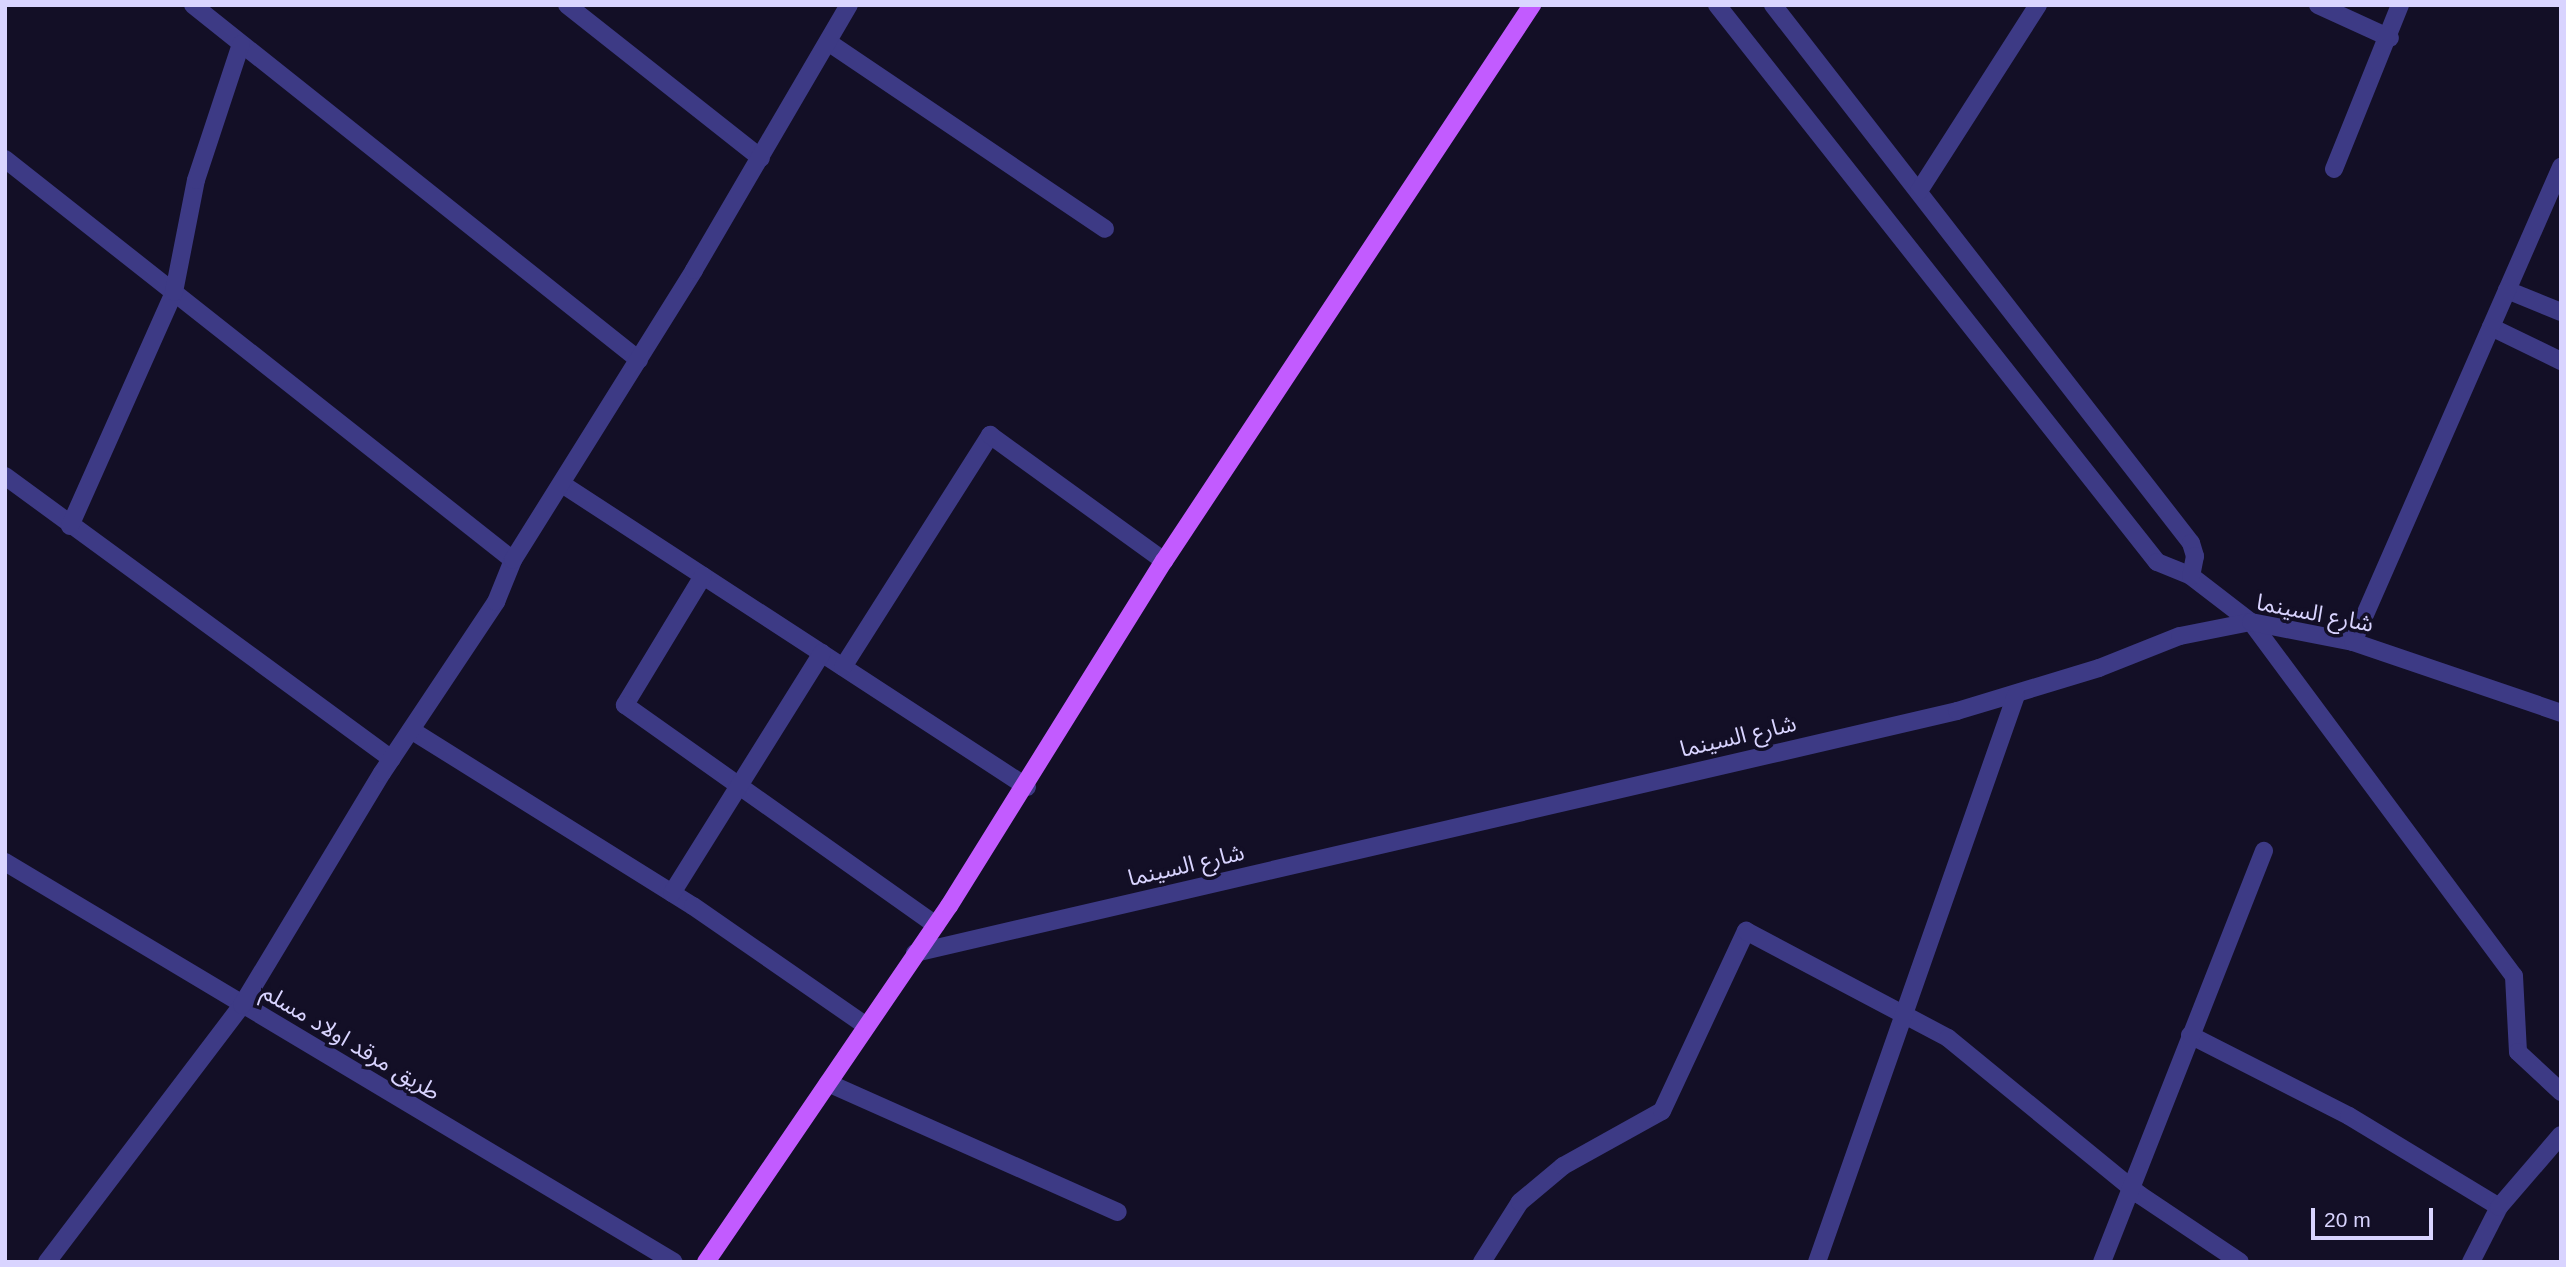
<!DOCTYPE html>
<html>
<head>
<meta charset="utf-8">
<style>
  body { margin:0 }
  #map { position:relative; width:2566px; height:1267px; overflow:hidden; background:#130f26; font-family:Helvetica,"Noto Sans Arabic",sans-serif }
  div>[style] { position:absolute }
  .minor>* { height:18px; margin:-9px; padding:0 9px; transform-origin:9px; border-radius:9px; background:#3d3a85 }
  .major>* { height:18px; margin:-9px; padding:0 9px; transform-origin:9px; border-radius:9px; background:#c25bff }
  span { translate:-50% -50%; white-space:nowrap; text-align:center; line-height:1.15; -webkit-text-stroke:7px #130f26; paint-order:stroke }
  .street-label { font-size:23px; color:#d9d4ff }
  .frame { position:absolute; inset:0; border:7px solid #d9d4ff; pointer-events:none }
  .scale { position:absolute; left:2311px; top:1208px; width:122px; height:32px; box-sizing:border-box; border:4px solid #d9d4ff; border-top:0; padding-left:9px; font-size:21px; line-height:24px; white-space:nowrap; color:#d9d4ff; -webkit-text-stroke:5px #130f26; paint-order:stroke }
</style>
</head>
<body>
<div id="map">
  <div class="minor">
    <i style="left:193px;top:5px;width:570px;rotate:38.52deg"></i>
    <i style="left:567px;top:5px;width:247px;rotate:38.3deg"></i>
    <i style="left:1717px;top:5px;width:710px;rotate:51.69deg"></i>
    <i style="left:2157px;top:562px;width:37px;rotate:22deg"></i>
    <i style="left:2191px;top:576px;width:76px;rotate:37.5deg"></i>
    <i style="left:2251px;top:622px;width:441px;rotate:53.4deg"></i>
    <i style="left:2514px;top:976px;width:76px;rotate:87deg"></i>
    <i style="left:2518px;top:1052px;width:59px;rotate:42.9deg"></i>
    <i style="left:1773px;top:5px;width:681px;rotate:52.15deg"></i>
    <i style="left:2191px;top:543px;width:14px;rotate:73deg"></i>
    <i style="left:2195px;top:556px;width:20px;rotate:101deg"></i>
    <i style="left:2318px;top:5px;width:79px;rotate:24.6deg"></i>
    <i style="left:828px;top:42px;width:334px;rotate:34deg"></i>
    <i style="left:5px;top:159px;width:647px;rotate:38.29deg"></i>
    <i style="left:2334px;top:169px;width:177px;rotate:-68.1deg"></i>
    <i style="left:1919px;top:191px;width:221px;rotate:-57.4deg"></i>
    <i style="left:2507px;top:290px;width:58px;rotate:22.2deg"></i>
    <i style="left:2491px;top:327px;width:78px;rotate:25.9deg"></i>
    <i style="left:5px;top:476px;width:479px;rotate:36.2deg"></i>
    <i style="left:562px;top:484px;width:555px;rotate:33.09deg"></i>
    <i style="left:70px;top:526px;width:256px;rotate:-66deg"></i>
    <i style="left:174px;top:292px;width:114px;rotate:-78.9deg"></i>
    <i style="left:196px;top:180px;width:143px;rotate:-71.7deg"></i>
    <i style="left:703px;top:576px;width:151px;rotate:121.2deg"></i>
    <i style="left:625px;top:705px;width:381px;rotate:35.3deg"></i>
    <i style="left:2353px;top:642px;width:519px;rotate:-66.35deg"></i>
    <i style="left:843px;top:667px;width:275px;rotate:-57.6deg"></i>
    <i style="left:990px;top:435px;width:215px;rotate:35.9deg"></i>
    <i style="left:411px;top:730px;width:332px;rotate:32deg"></i>
    <i style="left:693px;top:906px;width:211px;rotate:34.7deg"></i>
    <i style="left:5px;top:862px;width:779px;rotate:30.88deg"></i>
    <i style="left:672px;top:893px;width:283px;rotate:-58deg"></i>
    <i style="left:915px;top:953px;width:1070px;rotate:-13.07deg"></i>
    <i style="left:1957px;top:711px;width:148px;rotate:-16.8deg"></i>
    <i style="left:2099px;top:668px;width:87px;rotate:-21.6deg"></i>
    <i style="left:2180px;top:636px;width:72px;rotate:-11.2deg"></i>
    <i style="left:2251px;top:622px;width:104px;rotate:11.1deg"></i>
    <i style="left:2353px;top:642px;width:220px;rotate:18.8deg"></i>
    <i style="left:2190px;top:1035px;width:178px;rotate:27deg"></i>
    <i style="left:2349px;top:1116px;width:175px;rotate:31.2deg"></i>
    <i style="left:828px;top:1083px;width:317px;rotate:24deg"></i>
    <i style="left:47px;top:1262px;width:323px;rotate:-52.8deg"></i>
    <i style="left:242px;top:1005px;width:271px;rotate:-58.9deg"></i>
    <i style="left:382px;top:773px;width:206px;rotate:-56.3deg"></i>
    <i style="left:496px;top:602px;width:45px;rotate:-68deg"></i>
    <i style="left:513px;top:560px;width:342px;rotate:-58deg"></i>
    <i style="left:694px;top:270px;width:307px;rotate:-59.7deg"></i>
    <i style="left:1482px;top:1262px;width:71px;rotate:-57.7deg"></i>
    <i style="left:1520px;top:1202px;width:56px;rotate:-39.9deg"></i>
    <i style="left:1563px;top:1166px;width:113px;rotate:-29.1deg"></i>
    <i style="left:1662px;top:1111px;width:199px;rotate:-65deg"></i>
    <i style="left:1746px;top:931px;width:229px;rotate:27.9deg"></i>
    <i style="left:1948px;top:1038px;width:248px;rotate:39.3deg"></i>
    <i style="left:2140px;top:1195px;width:120px;rotate:33.8deg"></i>
    <i style="left:1817px;top:1262px;width:601px;rotate:-70.66deg"></i>
    <i style="left:2102px;top:1262px;width:442px;rotate:-68.5deg"></i>
    <i style="left:2471px;top:1262px;width:62px;rotate:-63deg"></i>
    <i style="left:2499px;top:1207px;width:95px;rotate:-49.3deg"></i>
  </div>
  <div class="major">
    <i style="left:706px;top:1262px;width:431px;rotate:-55.7deg"></i>
    <i style="left:949px;top:906px;width:407px;rotate:-58.1deg"></i>
    <i style="left:1164px;top:561px;width:667px;rotate:-56.5deg"></i>
  </div>
  <div class="street-label">
    <span style="left:2315px;top:613px;rotate:11deg">شارع السينما</span>
    <span style="left:1738px;top:736px;rotate:-13deg">شارع السينما</span>
    <span style="left:1186px;top:865px;rotate:-13deg">شارع السينما</span>
    <span style="left:351px;top:1042px;rotate:31deg">طريق مرقد اولاد مسلم</span>
  </div>
  <div class="frame"></div>
  <div class="scale">20 m</div>
</div>
</body>
</html>
